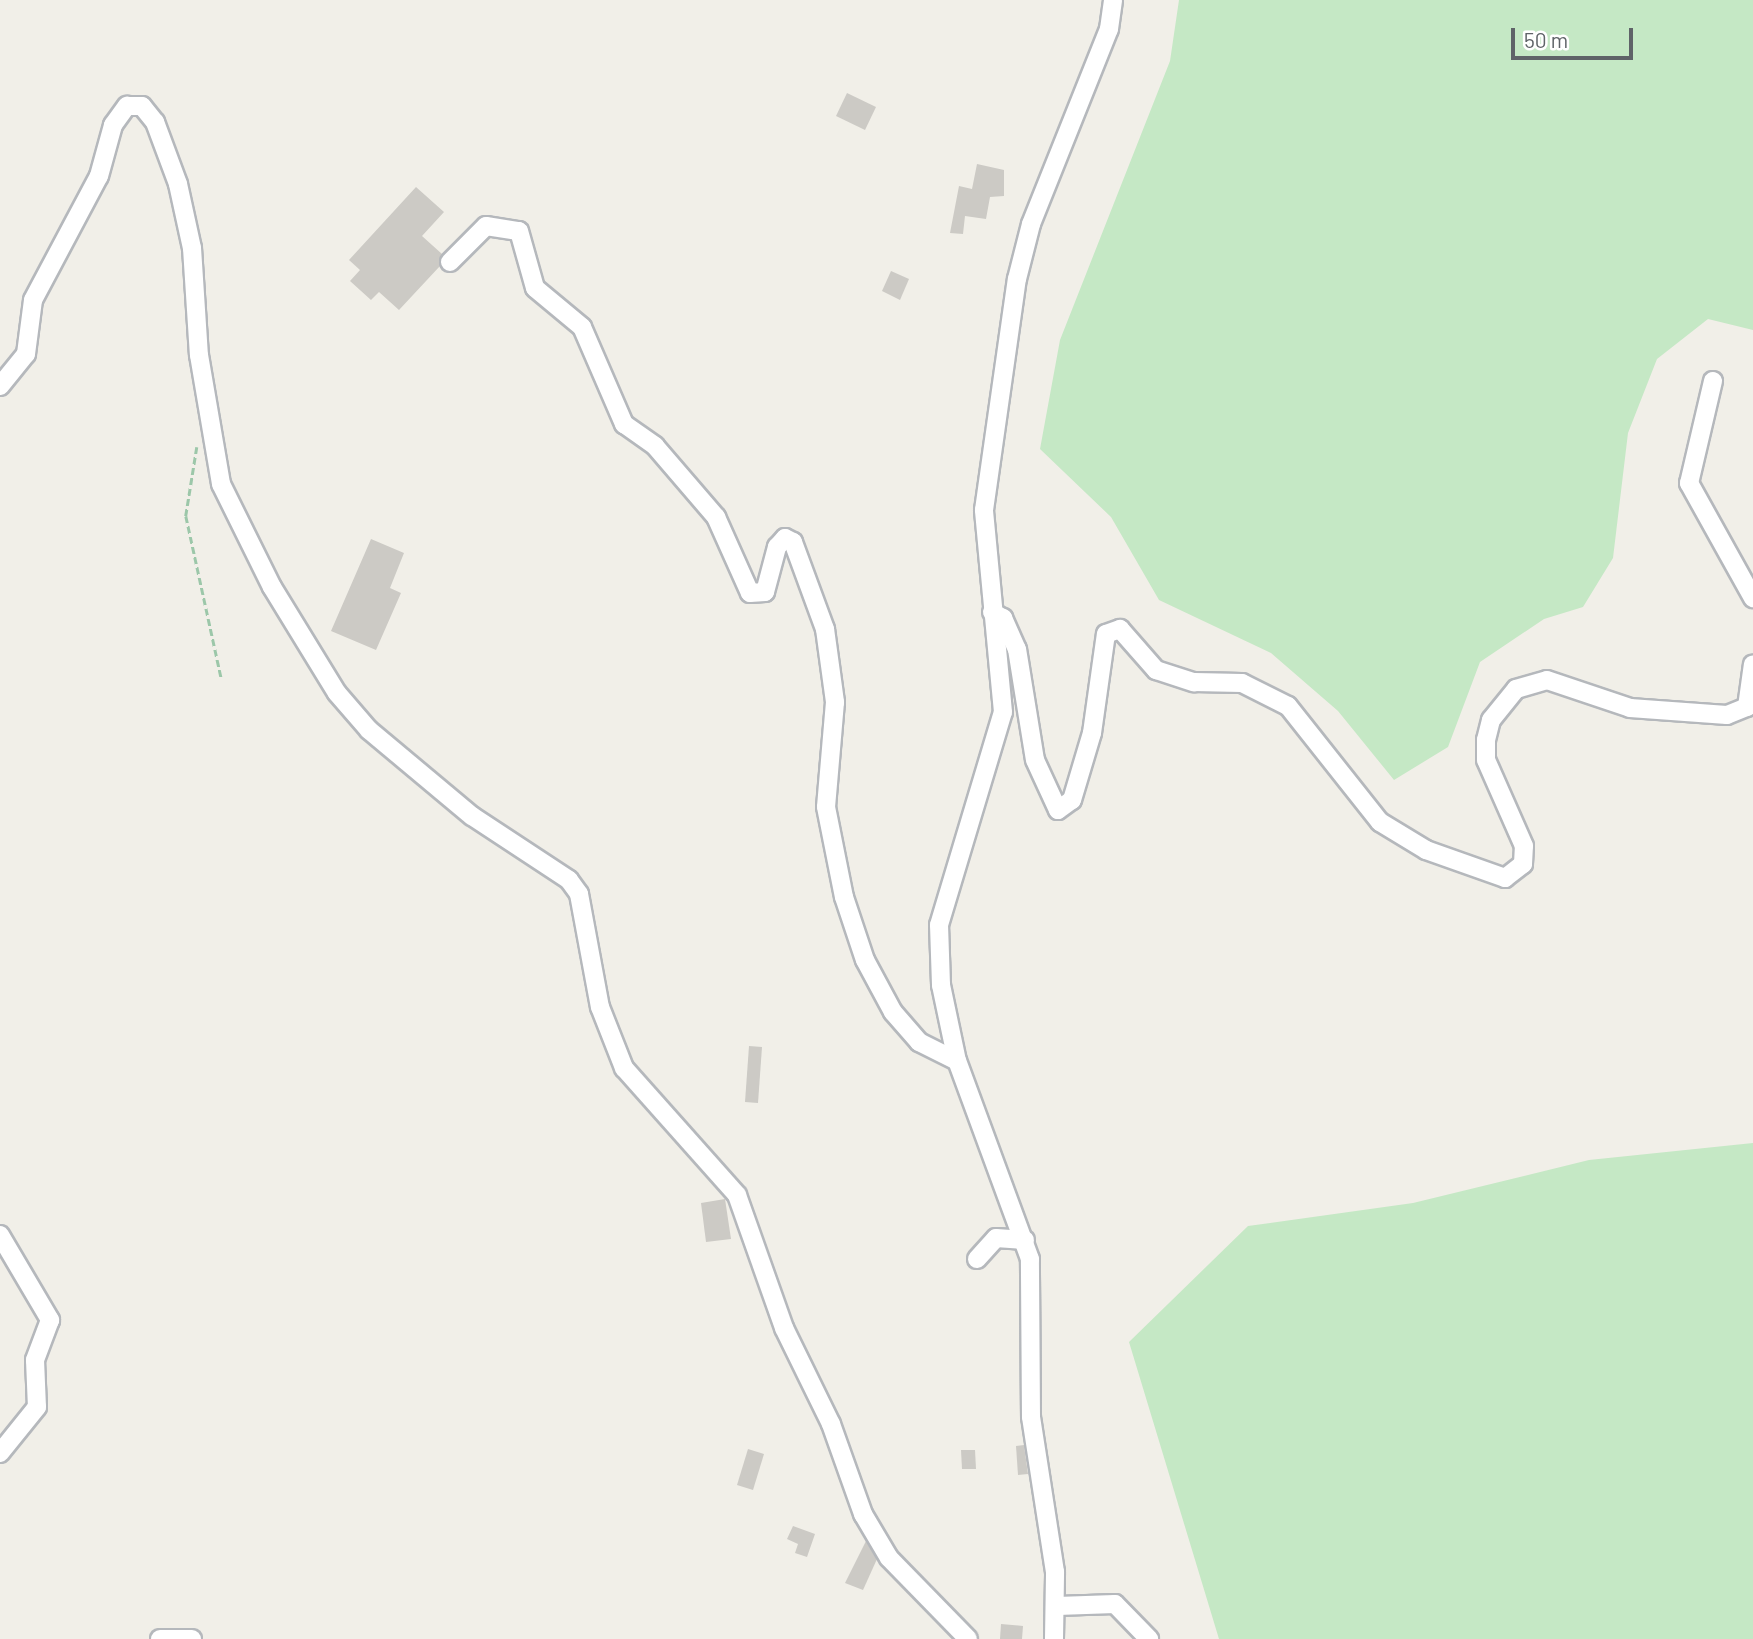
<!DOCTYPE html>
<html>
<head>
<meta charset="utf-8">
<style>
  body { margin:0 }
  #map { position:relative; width:1753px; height:1639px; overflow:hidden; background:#f1efe8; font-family:Barlow,sans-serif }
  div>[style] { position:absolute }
  .green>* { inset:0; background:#c5e8c5 }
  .building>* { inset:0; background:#cccac5 }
  .path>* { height:2.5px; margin-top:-1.25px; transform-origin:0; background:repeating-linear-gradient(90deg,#9cc7a9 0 7px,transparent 0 10.5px) }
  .roads { filter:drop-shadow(2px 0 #b5b8bc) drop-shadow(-2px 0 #b5b8bc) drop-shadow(0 2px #b5b8bc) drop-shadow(0 -2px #b5b8bc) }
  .street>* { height:18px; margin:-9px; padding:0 9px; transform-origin:9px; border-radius:9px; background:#fff }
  span { translate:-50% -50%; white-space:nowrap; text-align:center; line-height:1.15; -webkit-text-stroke:5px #fff; paint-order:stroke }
  .scale { position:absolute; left:1511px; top:28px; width:122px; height:32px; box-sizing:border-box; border:4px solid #5f6368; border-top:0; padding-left:9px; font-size:21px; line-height:24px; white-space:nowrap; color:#5f6368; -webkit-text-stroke:5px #fff; paint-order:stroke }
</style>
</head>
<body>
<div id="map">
  <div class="green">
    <i style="clip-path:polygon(1179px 0,1753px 0,1753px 330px,1708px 319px,1657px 359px,1628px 433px,1613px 558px,1583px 607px,1544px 619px,1480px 662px,1448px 747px,1394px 780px,1338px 711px,1271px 653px,1159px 600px,1111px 517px,1040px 449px,1060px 340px,1170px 61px)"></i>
    <i style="clip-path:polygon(1753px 1143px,1753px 1639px,1219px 1639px,1129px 1342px,1248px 1226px,1413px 1203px,1589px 1160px)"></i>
  </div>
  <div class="building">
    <i style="clip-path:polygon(847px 93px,876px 107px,865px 130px,836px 116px)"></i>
    <i style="clip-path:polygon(977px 164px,1004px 170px,1004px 196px,990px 197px,986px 219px,965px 216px,963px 234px,950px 233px,959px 186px,972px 189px)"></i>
    <i style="clip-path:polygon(416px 187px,444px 212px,422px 236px,442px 254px,440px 266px,399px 310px,379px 292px,371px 300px,350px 281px,360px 270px,349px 260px)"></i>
    <i style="clip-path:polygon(891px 271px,909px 279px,900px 300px,882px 291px)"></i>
    <i style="clip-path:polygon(371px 539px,404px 553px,390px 588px,401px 593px,376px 650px,331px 631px)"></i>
    <i style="clip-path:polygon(749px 1046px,762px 1047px,758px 1103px,745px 1102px)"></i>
    <i style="clip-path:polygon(725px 1199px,731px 1239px,706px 1242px,701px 1203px)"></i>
    <i style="clip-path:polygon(1024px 1445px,1028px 1474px,1018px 1475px,1016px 1446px)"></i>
    <i style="clip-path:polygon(748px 1449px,764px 1454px,753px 1490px,737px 1485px)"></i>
    <i style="clip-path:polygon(961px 1450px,975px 1450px,976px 1469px,962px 1469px)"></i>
    <i style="clip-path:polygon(793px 1526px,815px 1534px,807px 1557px,795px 1553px,798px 1544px,787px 1539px)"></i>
    <i style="clip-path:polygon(866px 1541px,877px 1559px,863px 1590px,845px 1583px)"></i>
    <i style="clip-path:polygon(1001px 1624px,1023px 1626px,1022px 1639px,1000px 1639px)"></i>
  </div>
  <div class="path">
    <i style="left:197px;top:447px;width:70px;rotate:99.1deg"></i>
    <i style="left:186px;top:516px;width:165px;rotate:77.7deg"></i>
  </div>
  <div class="roads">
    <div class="street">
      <i style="left:450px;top:262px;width:51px;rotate:-45deg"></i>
      <i style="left:486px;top:226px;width:33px;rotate:9deg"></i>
      <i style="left:519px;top:231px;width:59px;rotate:74.3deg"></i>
      <i style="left:535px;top:288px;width:61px;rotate:39.7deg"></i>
      <i style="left:582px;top:327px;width:106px;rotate:66.6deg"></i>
      <i style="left:624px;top:424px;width:38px;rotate:35deg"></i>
      <i style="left:655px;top:446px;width:94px;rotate:49.3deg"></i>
      <i style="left:716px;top:517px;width:83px;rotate:65.9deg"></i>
      <i style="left:750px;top:593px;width:15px;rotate:-4deg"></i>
      <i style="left:765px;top:592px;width:47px;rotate:-75.1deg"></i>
      <i style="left:777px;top:547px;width:12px;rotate:-48deg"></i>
      <i style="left:785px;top:538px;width:9px;rotate:27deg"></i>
      <i style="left:793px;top:542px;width:93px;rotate:69.8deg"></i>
      <i style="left:825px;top:629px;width:74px;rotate:82.2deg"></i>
      <i style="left:835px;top:702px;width:105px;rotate:94.9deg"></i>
      <i style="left:826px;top:807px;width:92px;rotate:78.7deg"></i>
      <i style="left:844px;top:897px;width:66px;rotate:71.6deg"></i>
      <i style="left:865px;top:960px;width:59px;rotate:61.7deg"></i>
      <i style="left:893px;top:1012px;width:40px;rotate:49deg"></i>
      <i style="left:919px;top:1042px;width:42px;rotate:26.6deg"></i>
      <i style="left:1713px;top:381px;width:105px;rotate:103.2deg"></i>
      <i style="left:1689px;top:483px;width:132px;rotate:60.9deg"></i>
      <i style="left:0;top:386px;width:41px;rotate:-50.9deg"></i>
      <i style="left:26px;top:354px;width:54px;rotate:-82.6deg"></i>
      <i style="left:33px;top:300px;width:140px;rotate:-62deg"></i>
      <i style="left:99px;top:176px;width:53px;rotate:-74.6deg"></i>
      <i style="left:113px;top:125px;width:24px;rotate:-54deg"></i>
      <i style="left:127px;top:106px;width:15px"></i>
      <i style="left:142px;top:106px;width:21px;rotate:51deg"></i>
      <i style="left:155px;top:122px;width:66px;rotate:69.6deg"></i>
      <i style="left:178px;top:184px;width:66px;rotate:77.7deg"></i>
      <i style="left:192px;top:248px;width:107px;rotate:86.3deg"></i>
      <i style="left:199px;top:355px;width:131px;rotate:80.3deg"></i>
      <i style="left:221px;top:484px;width:115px;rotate:63.7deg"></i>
      <i style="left:272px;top:587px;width:124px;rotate:58.5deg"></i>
      <i style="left:337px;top:693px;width:49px;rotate:49.1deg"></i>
      <i style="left:369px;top:730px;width:134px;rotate:39.9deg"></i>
      <i style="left:472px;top:816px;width:116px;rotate:33.4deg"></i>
      <i style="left:569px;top:880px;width:17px;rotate:54deg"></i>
      <i style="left:579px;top:894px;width:115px;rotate:79.5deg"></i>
      <i style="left:600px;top:1007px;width:66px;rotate:68.5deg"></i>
      <i style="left:624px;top:1068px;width:170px;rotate:48.3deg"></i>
      <i style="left:737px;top:1195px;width:141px;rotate:70.5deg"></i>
      <i style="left:784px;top:1328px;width:107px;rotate:63.9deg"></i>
      <i style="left:831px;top:1424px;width:96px;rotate:70.4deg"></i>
      <i style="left:863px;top:1514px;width:51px;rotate:59.4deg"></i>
      <i style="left:889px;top:1558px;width:113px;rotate:45.7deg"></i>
      <i style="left:992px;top:612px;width:13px;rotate:29deg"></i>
      <i style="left:1003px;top:618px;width:34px;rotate:66deg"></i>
      <i style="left:1017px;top:649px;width:112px;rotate:80.8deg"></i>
      <i style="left:1035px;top:760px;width:55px;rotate:65.3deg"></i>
      <i style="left:1058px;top:810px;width:17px;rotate:-36deg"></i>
      <i style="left:1072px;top:800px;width:70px;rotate:-73.4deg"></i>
      <i style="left:1092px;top:733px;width:100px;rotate:-82deg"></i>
      <i style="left:1106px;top:634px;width:15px;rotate:-20deg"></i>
      <i style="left:1120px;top:629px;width:55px;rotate:48.7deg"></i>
      <i style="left:1156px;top:670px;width:40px;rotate:18deg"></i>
      <i style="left:1194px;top:682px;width:48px;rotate:1.2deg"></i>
      <i style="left:1242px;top:683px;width:51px;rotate:26.6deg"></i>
      <i style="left:1288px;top:706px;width:148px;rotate:51.6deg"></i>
      <i style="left:1380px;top:822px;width:54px;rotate:31.3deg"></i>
      <i style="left:1426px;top:850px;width:84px;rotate:19.5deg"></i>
      <i style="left:1505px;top:878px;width:23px;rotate:-38deg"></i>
      <i style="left:1523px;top:864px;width:18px;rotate:-87deg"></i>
      <i style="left:1524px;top:846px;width:94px;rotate:-113.8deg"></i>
      <i style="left:1486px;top:760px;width:20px;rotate:-90deg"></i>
      <i style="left:1486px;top:740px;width:21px;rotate:-76deg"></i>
      <i style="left:1491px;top:720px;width:40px;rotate:-51deg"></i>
      <i style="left:1516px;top:689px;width:32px;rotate:-16deg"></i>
      <i style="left:1547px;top:680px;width:88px;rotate:18.6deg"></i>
      <i style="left:1630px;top:708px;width:97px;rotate:4.1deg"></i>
      <i style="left:1727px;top:715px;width:22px;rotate:-22deg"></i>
      <i style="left:1747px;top:707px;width:43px;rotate:-82.1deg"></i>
      <i style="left:0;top:1235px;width:99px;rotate:59.5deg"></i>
      <i style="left:50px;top:1320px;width:43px;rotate:110.6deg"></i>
      <i style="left:35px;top:1360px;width:47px;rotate:87.6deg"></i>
      <i style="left:37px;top:1407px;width:59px;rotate:128.8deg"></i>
      <i style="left:977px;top:1259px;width:28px;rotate:-48deg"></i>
      <i style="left:996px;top:1238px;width:29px;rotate:4deg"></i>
      <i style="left:1057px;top:1606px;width:58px;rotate:-2deg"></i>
      <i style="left:1115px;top:1604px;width:49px;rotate:45.8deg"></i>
      <i style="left:160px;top:1639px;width:32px"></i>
      <i style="left:1054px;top:1639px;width:67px;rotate:-89.1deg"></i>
      <i style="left:1055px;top:1572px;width:157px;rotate:-98.8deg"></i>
      <i style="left:1031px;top:1417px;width:158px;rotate:-90.4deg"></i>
      <i style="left:1030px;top:1259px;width:211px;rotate:-110.2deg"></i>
      <i style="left:957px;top:1061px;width:78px;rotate:-101.9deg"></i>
      <i style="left:941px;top:985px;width:60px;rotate:-91.9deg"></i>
      <i style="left:939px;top:925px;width:222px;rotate:-73.3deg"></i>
      <i style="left:1003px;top:712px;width:203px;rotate:-95.4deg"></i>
      <i style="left:984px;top:510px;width:233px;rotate:-81.9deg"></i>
      <i style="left:1017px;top:279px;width:57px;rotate:-75.7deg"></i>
      <i style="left:1031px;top:224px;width:210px;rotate:-68.2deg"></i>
      <i style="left:1109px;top:29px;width:29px;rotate:-82deg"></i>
    </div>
  </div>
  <div class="scale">50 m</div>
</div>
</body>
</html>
